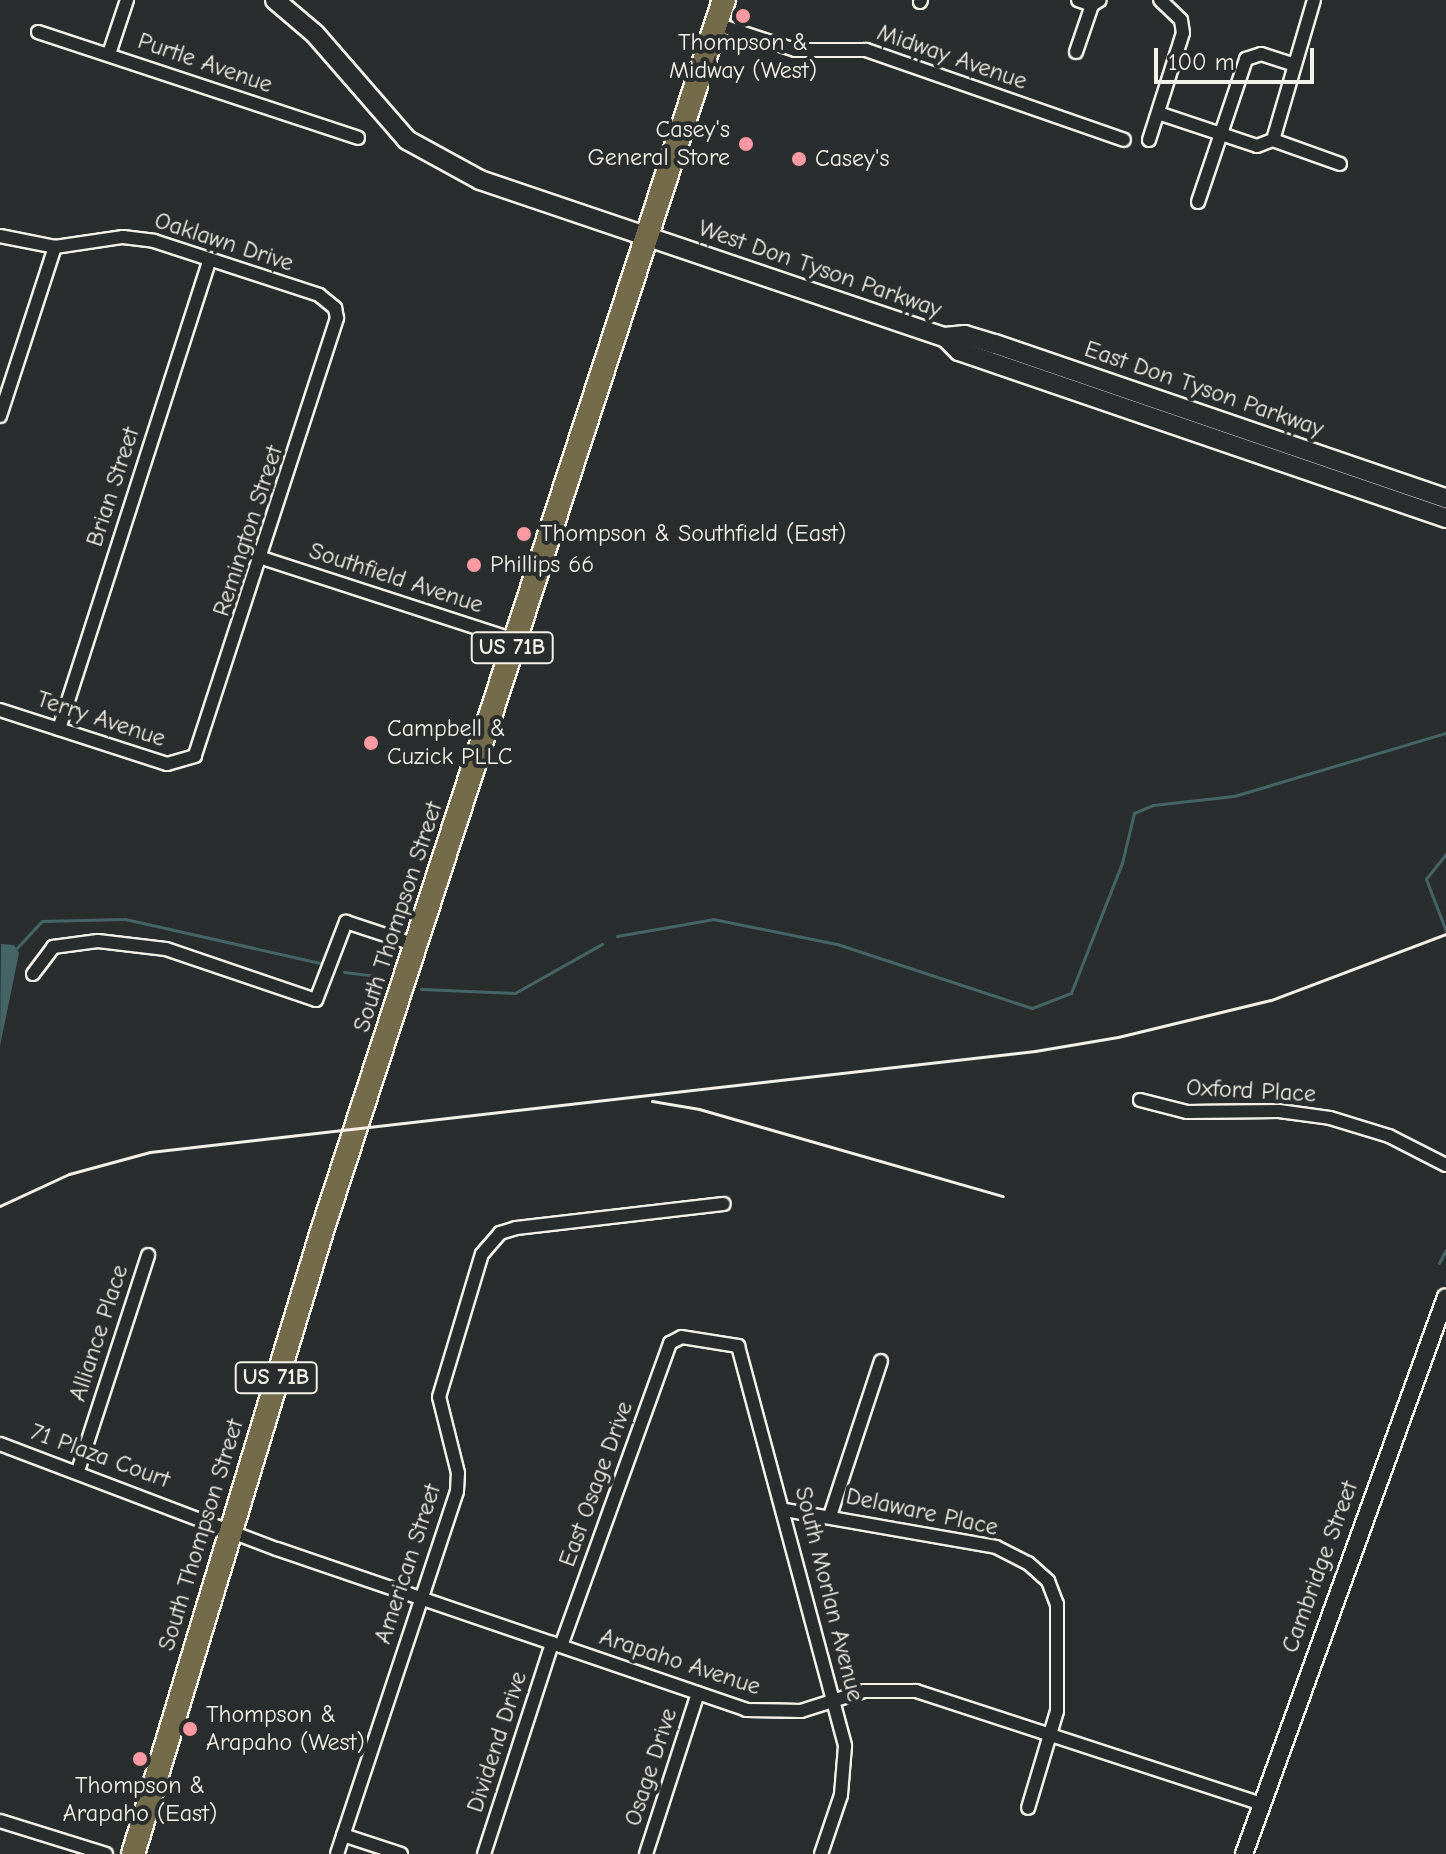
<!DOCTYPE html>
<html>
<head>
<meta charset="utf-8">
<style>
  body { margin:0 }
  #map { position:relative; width:1446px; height:1854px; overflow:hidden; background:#2a2d2e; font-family:"Comic Neue",sans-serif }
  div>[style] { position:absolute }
  .water>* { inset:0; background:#456466 }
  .stream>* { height:3px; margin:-1.5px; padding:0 1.5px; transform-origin:1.5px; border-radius:1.5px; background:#456466 }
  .roads { filter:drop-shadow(2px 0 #f4f1e8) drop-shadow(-2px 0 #f4f1e8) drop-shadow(0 2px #f4f1e8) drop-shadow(0 -2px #f4f1e8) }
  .minor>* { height:12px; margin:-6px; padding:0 6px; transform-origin:6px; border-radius:6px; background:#2a2d2e }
  .tertiary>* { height:16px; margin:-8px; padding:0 8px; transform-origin:8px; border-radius:8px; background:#2a2d2e }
  .secondary>* { height:18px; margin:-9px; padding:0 9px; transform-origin:9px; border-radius:9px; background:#2a2d2e }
  .trunk>* { height:22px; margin:-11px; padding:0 11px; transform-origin:11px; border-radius:11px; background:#746b4b }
  .rail>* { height:3px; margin:-1.5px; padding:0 1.5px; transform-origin:1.5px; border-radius:1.5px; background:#f4f1e8 }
  .dots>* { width:22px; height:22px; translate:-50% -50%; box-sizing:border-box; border:4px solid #2a2d2e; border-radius:50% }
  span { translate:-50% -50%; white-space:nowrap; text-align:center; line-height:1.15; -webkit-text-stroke:8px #2a2d2e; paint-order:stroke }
  .shield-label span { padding:2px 6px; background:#2a2d2e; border:2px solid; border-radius:6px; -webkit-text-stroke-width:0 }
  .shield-label { font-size:22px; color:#f4f1e8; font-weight:700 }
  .poi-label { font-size:24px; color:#f4f1e8 }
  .right { translate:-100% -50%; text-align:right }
  .left { translate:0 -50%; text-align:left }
  .street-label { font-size:24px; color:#f4f1e8 }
  .scale { position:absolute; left:1154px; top:48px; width:160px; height:36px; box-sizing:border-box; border:4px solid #f4f1e8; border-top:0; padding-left:10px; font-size:24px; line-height:28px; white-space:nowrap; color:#f4f1e8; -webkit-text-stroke:6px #2a2d2e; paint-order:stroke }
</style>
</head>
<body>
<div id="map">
  <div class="water">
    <i style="clip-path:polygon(1px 944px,14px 945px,19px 953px,0 1046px)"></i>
  </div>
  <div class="stream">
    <i style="left:1446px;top:854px;width:32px;rotate:129deg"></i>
    <i style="left:1426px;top:879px;width:56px;rotate:69deg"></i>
    <i style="left:617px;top:936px;width:97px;rotate:-10deg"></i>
    <i style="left:713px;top:919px;width:126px;rotate:11.4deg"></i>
    <i style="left:837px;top:944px;width:205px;rotate:18.2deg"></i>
    <i style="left:1032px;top:1008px;width:42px;rotate:-21deg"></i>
    <i style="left:1071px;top:993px;width:140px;rotate:-68.6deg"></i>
    <i style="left:1122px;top:863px;width:51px;rotate:-76.5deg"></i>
    <i style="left:1134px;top:813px;width:21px;rotate:-23deg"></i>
    <i style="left:1153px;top:805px;width:81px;rotate:-6.3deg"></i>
    <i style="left:1234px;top:796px;width:221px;rotate:-16.6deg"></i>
    <i style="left:14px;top:951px;width:41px;rotate:-47deg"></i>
    <i style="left:42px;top:921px;width:83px;rotate:-1.4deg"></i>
    <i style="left:125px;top:919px;width:200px;rotate:12.7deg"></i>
    <i style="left:344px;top:972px;width:38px;rotate:7deg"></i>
    <i style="left:421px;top:989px;width:94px;rotate:2.4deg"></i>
    <i style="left:515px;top:993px;width:100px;rotate:-29.4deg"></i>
    <i style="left:1439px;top:1263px;width:15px;rotate:-62deg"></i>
  </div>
  <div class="roads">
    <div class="minor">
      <i style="left:1078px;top:0;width:15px;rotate:20deg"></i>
      <i style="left:1092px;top:5px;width:9px;rotate:-32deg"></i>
      <i style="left:920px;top:2px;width:2px;rotate:-63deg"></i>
      <i style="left:716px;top:24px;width:83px;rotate:18.2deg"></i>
      <i style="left:795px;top:50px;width:71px"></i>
      <i style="left:866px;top:50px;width:273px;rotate:19.2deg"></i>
      <i style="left:38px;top:32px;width:337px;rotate:18.3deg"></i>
      <i style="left:1076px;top:52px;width:50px;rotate:-71.2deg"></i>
      <i style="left:109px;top:54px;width:57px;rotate:-71.6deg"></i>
      <i style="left:1158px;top:113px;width:104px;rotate:18.4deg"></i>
      <i style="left:1257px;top:146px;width:17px;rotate:-21deg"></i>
      <i style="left:1273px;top:140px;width:146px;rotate:-73.7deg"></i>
      <i style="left:1149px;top:140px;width:112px;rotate:-72.4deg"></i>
      <i style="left:1183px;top:33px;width:13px;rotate:-99deg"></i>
      <i style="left:1181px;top:20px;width:29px;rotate:-136deg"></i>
      <i style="left:1273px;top:140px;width:71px;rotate:19.7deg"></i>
      <i style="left:1198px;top:202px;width:151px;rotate:-71.4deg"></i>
      <i style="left:1246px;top:59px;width:16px;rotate:-18deg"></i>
      <i style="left:1261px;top:54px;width:35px;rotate:18deg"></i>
      <i style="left:0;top:236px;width:56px;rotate:11.3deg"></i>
      <i style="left:55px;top:247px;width:69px;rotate:-8.4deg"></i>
      <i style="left:123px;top:237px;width:31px;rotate:7deg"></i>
      <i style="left:154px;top:241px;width:174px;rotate:18.1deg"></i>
      <i style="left:319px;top:295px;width:21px;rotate:39deg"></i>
      <i style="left:335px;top:308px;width:10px;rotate:79deg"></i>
      <i style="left:337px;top:318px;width:460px;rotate:108deg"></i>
      <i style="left:195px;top:756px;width:29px;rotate:164deg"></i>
      <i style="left:167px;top:764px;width:176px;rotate:-162.1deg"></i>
      <i style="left:0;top:416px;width:178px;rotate:-72deg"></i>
      <i style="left:262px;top:558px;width:266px;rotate:18deg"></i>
      <i style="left:59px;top:729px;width:493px;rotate:-72.2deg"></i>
      <i style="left:33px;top:974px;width:34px;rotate:-53deg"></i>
      <i style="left:53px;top:947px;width:45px;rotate:-7.6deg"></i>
      <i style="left:98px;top:941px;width:68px;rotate:6.7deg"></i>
      <i style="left:166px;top:949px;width:158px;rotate:18.8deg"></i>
      <i style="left:316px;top:1000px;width:84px;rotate:-69deg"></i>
      <i style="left:346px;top:922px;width:74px;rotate:18.2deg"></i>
      <i style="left:1140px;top:1100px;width:49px;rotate:14.3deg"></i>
      <i style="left:1187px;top:1112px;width:92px;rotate:-0.6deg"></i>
      <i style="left:1279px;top:1111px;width:51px;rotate:7.8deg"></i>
      <i style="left:1330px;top:1118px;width:62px;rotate:17deg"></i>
      <i style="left:1389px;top:1136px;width:64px;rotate:27deg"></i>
      <i style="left:0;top:1444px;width:296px;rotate:20.8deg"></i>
      <i style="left:277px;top:1549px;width:496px;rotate:18.9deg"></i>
      <i style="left:746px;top:1710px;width:55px;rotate:1deg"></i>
      <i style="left:801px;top:1711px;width:66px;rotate:-17.6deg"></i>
      <i style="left:864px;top:1691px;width:52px"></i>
      <i style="left:916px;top:1691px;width:363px;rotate:18.1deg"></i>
      <i style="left:78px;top:1471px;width:227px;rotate:-72deg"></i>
      <i style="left:785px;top:1510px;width:214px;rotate:9.9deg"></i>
      <i style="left:996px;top:1547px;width:36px;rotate:27deg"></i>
      <i style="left:1028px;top:1563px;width:27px;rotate:42deg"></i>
      <i style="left:1048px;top:1581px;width:25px;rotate:69deg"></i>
      <i style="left:1057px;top:1604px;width:107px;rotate:90deg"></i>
      <i style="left:1057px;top:1711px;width:101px;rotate:106.6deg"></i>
      <i style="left:830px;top:1516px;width:163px;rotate:-71.8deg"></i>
      <i style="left:561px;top:1646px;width:322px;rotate:-70.2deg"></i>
      <i style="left:670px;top:1343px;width:13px;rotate:-27deg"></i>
      <i style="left:682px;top:1337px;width:57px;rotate:9.1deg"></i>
      <i style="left:738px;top:1346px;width:414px;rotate:75deg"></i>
      <i style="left:845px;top:1746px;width:49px;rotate:94.7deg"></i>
      <i style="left:841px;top:1795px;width:62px;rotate:108.7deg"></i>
      <i style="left:0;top:1821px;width:111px;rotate:17.3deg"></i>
      <i style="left:343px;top:1835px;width:61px;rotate:18.1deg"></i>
      <i style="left:337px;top:1854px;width:382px;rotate:-71.7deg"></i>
      <i style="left:457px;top:1491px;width:18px;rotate:-87deg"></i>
      <i style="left:458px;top:1473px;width:78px;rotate:-104deg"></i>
      <i style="left:439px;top:1397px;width:149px;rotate:-73.3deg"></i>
      <i style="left:482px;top:1254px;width:28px;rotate:-49deg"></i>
      <i style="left:500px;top:1233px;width:17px;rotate:-17deg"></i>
      <i style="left:516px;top:1228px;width:209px;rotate:-6.6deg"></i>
      <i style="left:484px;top:1854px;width:222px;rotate:-72.1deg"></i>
      <i style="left:646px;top:1854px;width:169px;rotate:-72.1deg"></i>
    </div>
    <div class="tertiary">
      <i style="left:1244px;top:1854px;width:592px;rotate:-70.07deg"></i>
    </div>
    <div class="secondary">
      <i style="left:275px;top:0;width:52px;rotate:40.4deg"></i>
      <i style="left:315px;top:34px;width:140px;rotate:49deg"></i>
      <i style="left:407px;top:140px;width:83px;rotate:28.7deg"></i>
      <i style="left:480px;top:180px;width:491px;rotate:18.7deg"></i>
      <i style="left:945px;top:337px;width:20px;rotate:45deg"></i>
      <i style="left:959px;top:351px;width:515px;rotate:18.93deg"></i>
      <i style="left:945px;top:337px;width:20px;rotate:-6deg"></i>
      <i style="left:965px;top:335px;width:31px;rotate:17deg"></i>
      <i style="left:995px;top:344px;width:477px;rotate:18.9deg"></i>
    </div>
    <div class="trunk">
      <i style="left:133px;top:1854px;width:654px;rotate:-73.12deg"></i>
      <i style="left:323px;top:1228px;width:1292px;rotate:-71.92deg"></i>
    </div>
  </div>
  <div class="rail">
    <i style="left:652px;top:1101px;width:48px;rotate:9.7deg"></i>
    <i style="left:699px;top:1109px;width:316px;rotate:16deg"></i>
    <i style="left:0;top:1206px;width:76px;rotate:-24.9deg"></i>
    <i style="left:69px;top:1174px;width:84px;rotate:-15.2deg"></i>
    <i style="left:150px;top:1152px;width:891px;rotate:-6.51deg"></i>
    <i style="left:1035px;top:1051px;width:84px;rotate:-9.6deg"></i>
    <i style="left:1118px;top:1037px;width:157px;rotate:-13.6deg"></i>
    <i style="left:1271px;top:1000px;width:187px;rotate:-20.7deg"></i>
  </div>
  <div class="dots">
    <i style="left:743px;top:16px;background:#ff9aa2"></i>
    <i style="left:746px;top:144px;background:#ff9aa2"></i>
    <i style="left:799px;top:159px;background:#ff9aa2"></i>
    <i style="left:524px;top:534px;background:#ff9aa2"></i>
    <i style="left:474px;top:565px;background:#ff9aa2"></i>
    <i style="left:371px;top:743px;background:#ff9aa2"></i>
    <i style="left:190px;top:1729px;background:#ff9aa2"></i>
    <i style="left:140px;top:1759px;background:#ff9aa2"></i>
  </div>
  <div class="shield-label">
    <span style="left:512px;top:648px">US 71B</span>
    <span style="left:276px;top:1378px">US 71B</span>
  </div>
  <div class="poi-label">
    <span style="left:743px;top:57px">Thompson &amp;<br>Midway (West)</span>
    <span class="right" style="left:730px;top:144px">Casey's<br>General Store</span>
    <span class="left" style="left:815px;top:159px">Casey's</span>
    <span class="left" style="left:540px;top:534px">Thompson &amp; Southfield (East)</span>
    <span class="left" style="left:490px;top:565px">Phillips 66</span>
    <span class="left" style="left:387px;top:743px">Campbell &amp;<br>Cuzick PLLC</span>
    <span class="left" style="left:206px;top:1729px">Thompson &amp;<br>Arapaho (West)</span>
    <span style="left:140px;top:1800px">Thompson &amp;<br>Arapaho (East)</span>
  </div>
  <div class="street-label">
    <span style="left:952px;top:57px;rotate:19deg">Midway Avenue</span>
    <span style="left:205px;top:63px;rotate:19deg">Purtle Avenue</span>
    <span style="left:224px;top:242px;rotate:18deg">Oaklawn Drive</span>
    <span style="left:820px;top:269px;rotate:19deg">West Don Tyson Parkway</span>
    <span style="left:1204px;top:389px;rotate:19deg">East Don Tyson Parkway</span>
    <span style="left:113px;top:487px;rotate:-72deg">Brian Street</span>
    <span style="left:248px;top:531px;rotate:-72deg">Remington Street</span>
    <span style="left:396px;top:578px;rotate:18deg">Southfield Avenue</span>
    <span style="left:101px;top:719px;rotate:18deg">Terry Avenue</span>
    <span style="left:398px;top:917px;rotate:-72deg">South Thompson Street</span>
    <span style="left:1251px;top:1091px;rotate:3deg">Oxford Place</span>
    <span style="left:99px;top:1333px;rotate:-72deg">Alliance Place</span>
    <span style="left:100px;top:1456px;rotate:20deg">71 Plaza Court</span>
    <span style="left:596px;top:1484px;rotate:-70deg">East Osage Drive</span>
    <span style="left:922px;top:1512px;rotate:12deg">Delaware Place</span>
    <span style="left:201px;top:1535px;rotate:-73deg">South Thompson Street</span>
    <span style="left:408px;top:1564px;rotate:-72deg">American Street</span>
    <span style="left:1320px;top:1567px;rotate:-70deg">Cambridge Street</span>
    <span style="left:829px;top:1594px;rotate:76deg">South Morlan Avenue</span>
    <span style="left:680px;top:1662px;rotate:18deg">Arapaho Avenue</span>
    <span style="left:497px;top:1742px;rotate:-72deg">Dividend Drive</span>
    <span style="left:651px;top:1767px;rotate:-72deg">Osage Drive</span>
  </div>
  <div class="scale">100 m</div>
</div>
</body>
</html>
